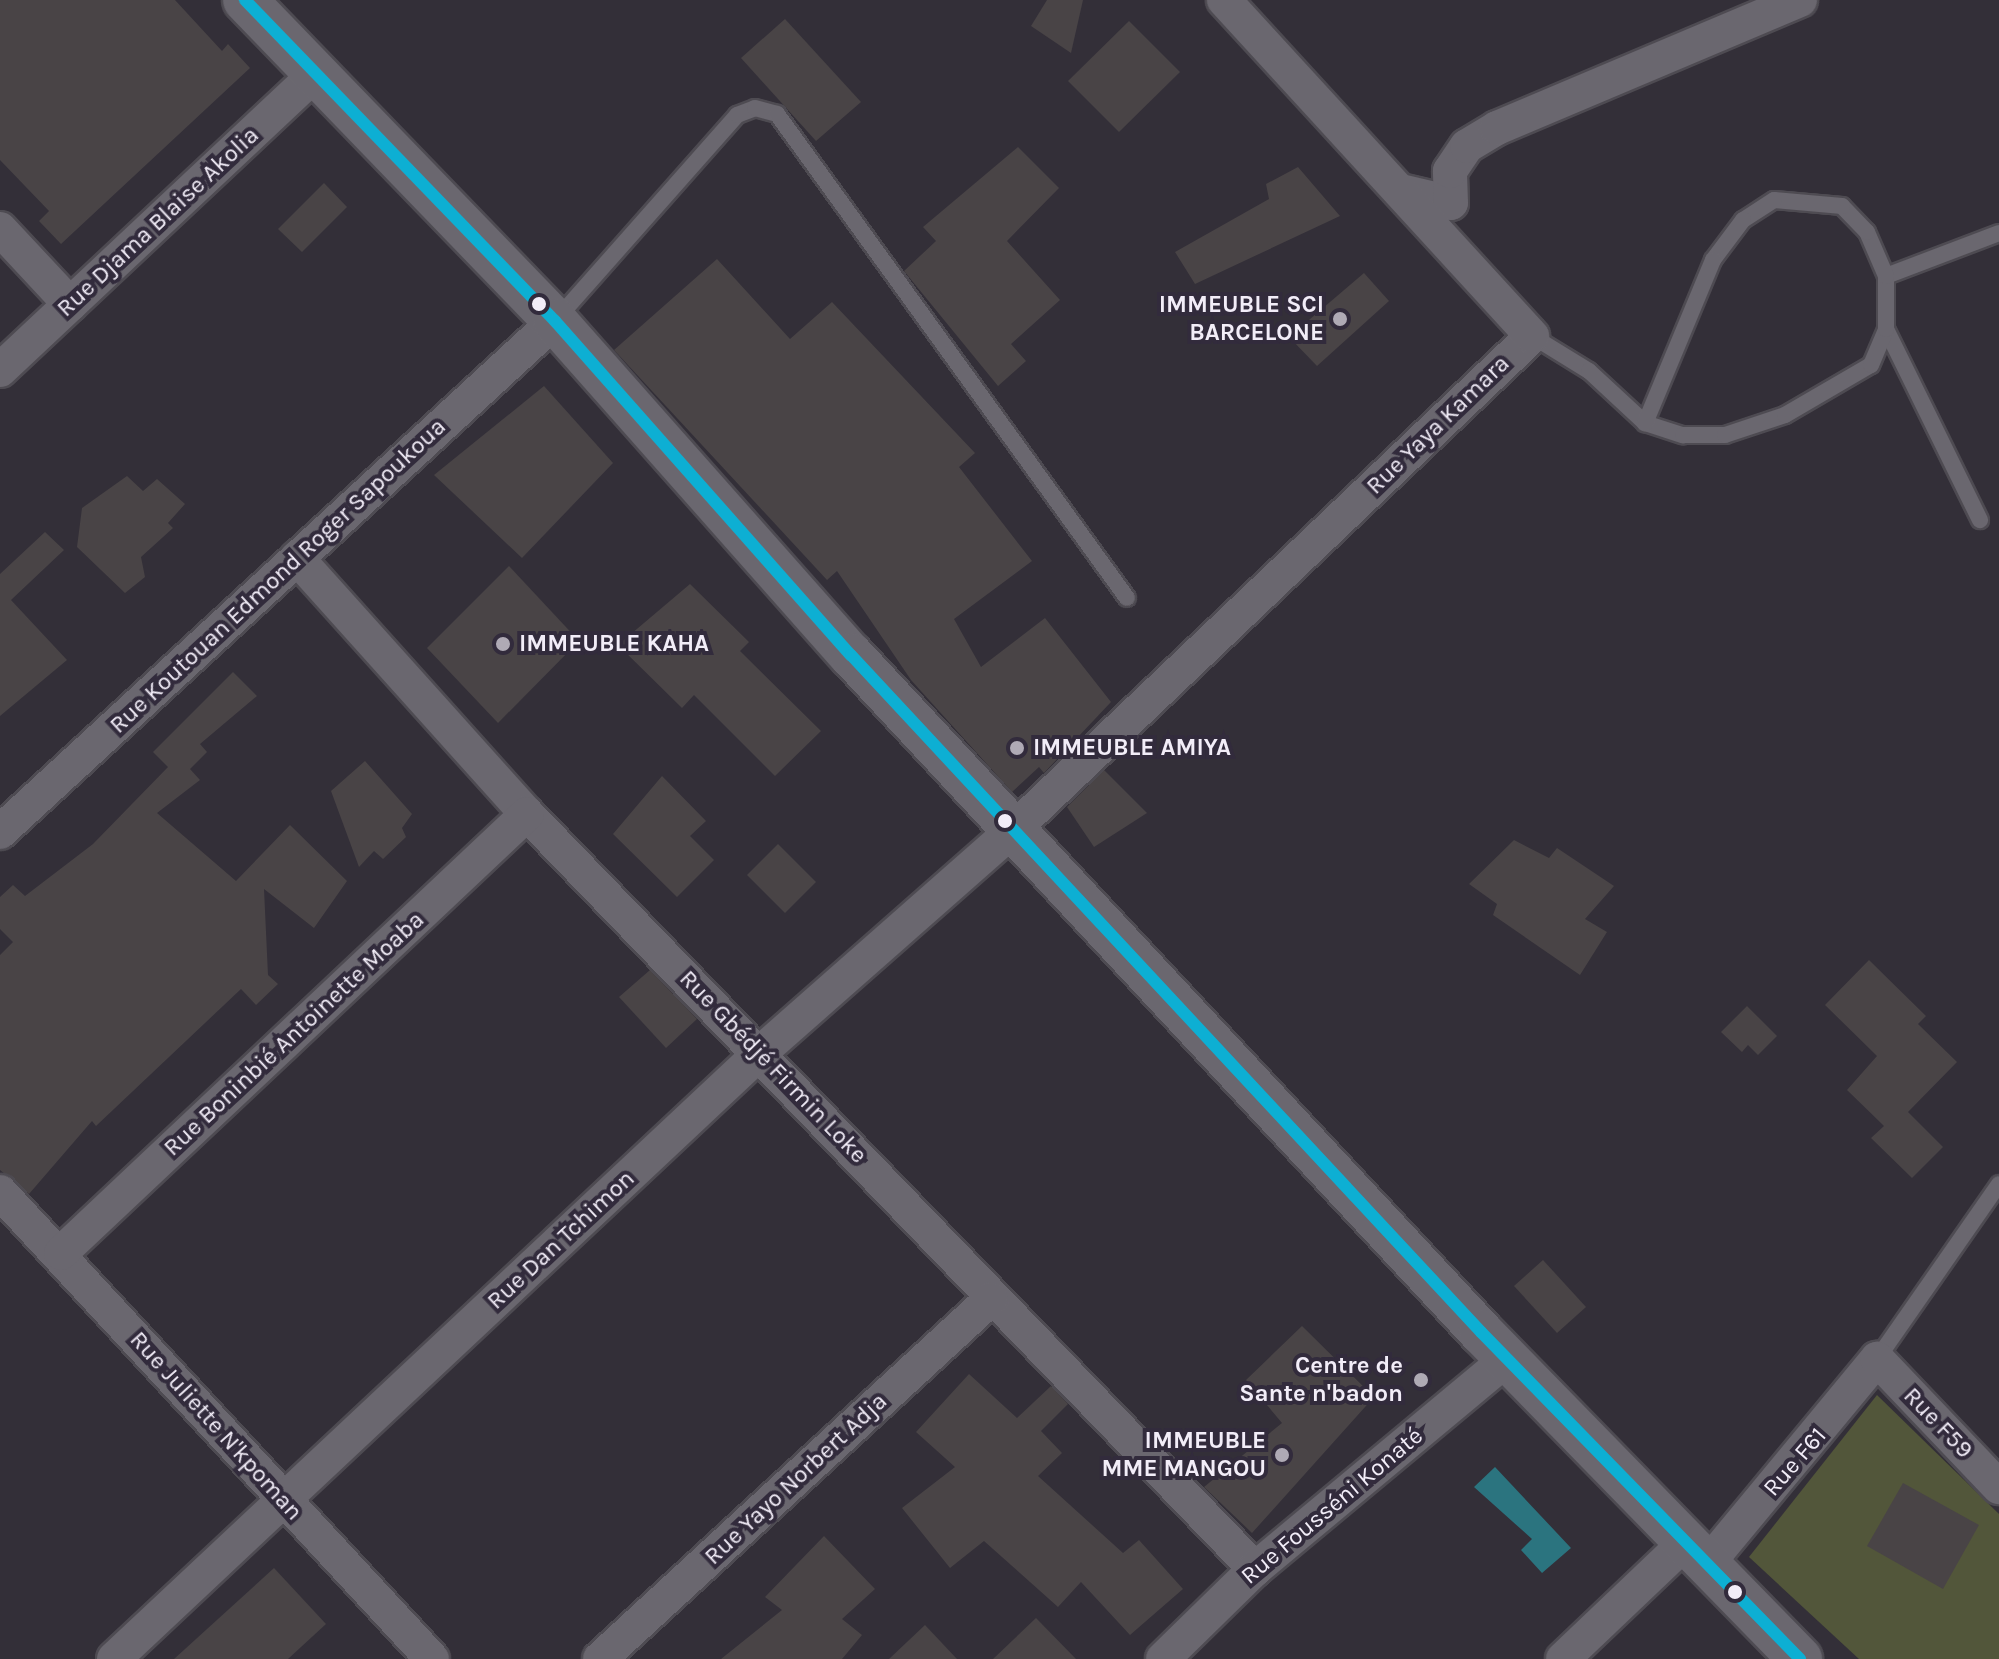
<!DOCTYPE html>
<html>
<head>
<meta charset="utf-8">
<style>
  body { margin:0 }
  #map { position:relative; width:1999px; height:1659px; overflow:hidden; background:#332f38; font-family:Karla,sans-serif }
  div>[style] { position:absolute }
  .green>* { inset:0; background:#52563a }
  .water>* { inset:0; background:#2b747f }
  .building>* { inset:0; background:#494446 }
  .roads { filter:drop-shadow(2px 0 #4e4b52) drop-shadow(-2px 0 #4e4b52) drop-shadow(0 2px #4e4b52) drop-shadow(0 -2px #4e4b52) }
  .lane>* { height:16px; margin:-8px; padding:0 8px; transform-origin:8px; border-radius:8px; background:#6a676f }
  .street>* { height:34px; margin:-17px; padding:0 17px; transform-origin:17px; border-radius:17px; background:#6a676f }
  .secondary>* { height:44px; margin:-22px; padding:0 22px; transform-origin:22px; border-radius:22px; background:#6a676f }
  .bus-1>* { height:12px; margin:-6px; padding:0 6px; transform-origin:6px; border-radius:6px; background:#0dafd3 }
  .dots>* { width:22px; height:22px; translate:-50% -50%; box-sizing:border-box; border:4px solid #322b3c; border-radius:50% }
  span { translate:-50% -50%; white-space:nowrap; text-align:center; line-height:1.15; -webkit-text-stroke:8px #322b3c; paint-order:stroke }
  .street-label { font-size:24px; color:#f2edf8 }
  .poi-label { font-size:24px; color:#f2edf8; font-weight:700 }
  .right { translate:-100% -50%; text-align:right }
  .left { translate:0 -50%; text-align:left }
</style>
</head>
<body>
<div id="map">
  <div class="green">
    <i style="clip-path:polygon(1877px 1395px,1999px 1514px,1999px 1659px,1859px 1659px,1749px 1557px)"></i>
  </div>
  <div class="water">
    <i style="clip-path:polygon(1495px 1467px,1571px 1548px,1542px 1573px,1521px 1550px,1532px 1539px,1474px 1487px)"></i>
  </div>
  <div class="building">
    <i style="clip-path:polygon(0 0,175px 0,222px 51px,228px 44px,250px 68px,61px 244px,39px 221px,49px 211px,0 160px)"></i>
    <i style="clip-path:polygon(1047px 0,1083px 0,1071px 53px,1031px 26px)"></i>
    <i style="clip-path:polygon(785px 19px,861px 102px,816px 141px,741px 58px)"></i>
    <i style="clip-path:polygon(1129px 21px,1180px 72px,1119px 132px,1068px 81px)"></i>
    <i style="clip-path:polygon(1018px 147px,1059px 188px,1007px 241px,1060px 300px,1011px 344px,1026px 361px,998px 386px,904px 271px,936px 241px,923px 227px)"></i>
    <i style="clip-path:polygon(1298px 167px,1340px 216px,1195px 284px,1175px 252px,1269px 199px,1266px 184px)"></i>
    <i style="clip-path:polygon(324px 183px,347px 207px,302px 252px,278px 229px)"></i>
    <i style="clip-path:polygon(717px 259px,790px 339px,832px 302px,975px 453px,959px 467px,1032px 561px,954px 619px,981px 667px,1045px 618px,1111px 702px,1044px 773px,1039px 767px,1012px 792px,911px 680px,837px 571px,827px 580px,614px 350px)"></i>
    <i style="clip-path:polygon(1364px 273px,1389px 301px,1317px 366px,1289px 337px)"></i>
    <i style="clip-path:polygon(544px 386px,613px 463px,522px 558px,434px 475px)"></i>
    <i style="clip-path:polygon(127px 476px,143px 491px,157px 479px,185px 504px,168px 523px,173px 528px,141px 557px,145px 577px,125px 593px,77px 547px,82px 508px)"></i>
    <i style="clip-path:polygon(45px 532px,64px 550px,11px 600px,67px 660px,0 716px,0 574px)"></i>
    <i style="clip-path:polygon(509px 566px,579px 641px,498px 723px,427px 648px)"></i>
    <i style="clip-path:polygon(690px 584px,749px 642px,740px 651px,821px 731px,775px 776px,694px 695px,682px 708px,618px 645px)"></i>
    <i style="clip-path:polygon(233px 672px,257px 696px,200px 744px,207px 752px,190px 769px,200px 780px,157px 813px,236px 881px,290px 825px,347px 881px,314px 928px,264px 889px,268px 975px,278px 984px,256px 1005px,241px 989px,96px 1126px,92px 1121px,29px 1194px,0 1170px,0 955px,13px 942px,0 929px,0 897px,13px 885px,25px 896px,93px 844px,168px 767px,153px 752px)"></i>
    <i style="clip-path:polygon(365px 761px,412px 814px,402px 828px,406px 837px,383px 859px,374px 851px,359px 867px,331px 791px)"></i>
    <i style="clip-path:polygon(1104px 770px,1147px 813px,1094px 847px,1067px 807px)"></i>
    <i style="clip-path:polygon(662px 776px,706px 821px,690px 836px,714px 860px,677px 897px,613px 834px)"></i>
    <i style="clip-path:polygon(1514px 840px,1549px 858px,1557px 848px,1614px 886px,1585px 919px,1607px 932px,1580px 975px,1493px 915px,1497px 904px,1469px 884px)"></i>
    <i style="clip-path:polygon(778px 844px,816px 882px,785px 913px,747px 875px)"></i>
    <i style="clip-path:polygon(1869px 960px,1926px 1016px,1918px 1024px,1957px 1062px,1908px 1112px,1943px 1147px,1912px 1178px,1871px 1138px,1884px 1126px,1847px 1090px,1877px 1056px,1825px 1005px)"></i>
    <i style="clip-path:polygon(650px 970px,697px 1019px,666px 1048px,619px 997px)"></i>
    <i style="clip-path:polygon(1747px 1006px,1777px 1036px,1758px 1055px,1748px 1045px,1742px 1052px,1721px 1032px)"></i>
    <i style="clip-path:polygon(1543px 1260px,1586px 1307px,1557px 1333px,1514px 1286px)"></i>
    <i style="clip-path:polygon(1302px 1326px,1374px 1397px,1252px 1533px,1204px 1487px,1282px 1423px,1246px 1380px)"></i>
    <i style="clip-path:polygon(969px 1374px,1017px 1418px,1051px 1386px,1068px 1404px,1041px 1431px,1062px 1453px,1038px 1476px,1123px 1553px,1139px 1540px,1183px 1589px,1130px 1635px,1081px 1582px,1058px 1607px,984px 1541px,950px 1568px,902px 1508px,955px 1467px,916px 1432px)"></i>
    <i style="clip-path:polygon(1903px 1483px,1979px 1525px,1943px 1589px,1867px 1546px)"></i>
    <i style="clip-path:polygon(824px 1536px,875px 1589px,842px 1619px,862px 1635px,842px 1659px,721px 1659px,782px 1610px,765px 1597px)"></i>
    <i style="clip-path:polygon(274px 1568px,326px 1624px,288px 1659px,174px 1659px)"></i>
    <i style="clip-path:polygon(1036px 1618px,1076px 1659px,993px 1659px)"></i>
    <i style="clip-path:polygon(925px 1625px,957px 1659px,889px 1659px)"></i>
  </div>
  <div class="roads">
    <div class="lane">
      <i style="left:1886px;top:276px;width:121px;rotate:-20.8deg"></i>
      <i style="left:555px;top:321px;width:275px;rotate:-48.5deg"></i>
      <i style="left:737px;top:115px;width:19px;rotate:-21deg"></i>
      <i style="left:755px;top:108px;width:23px;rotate:15deg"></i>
      <i style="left:777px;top:114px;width:597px;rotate:54.13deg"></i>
      <i style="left:1886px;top:329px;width:213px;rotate:63.8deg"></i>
      <i style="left:1532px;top:336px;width:67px;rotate:31.6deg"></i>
      <i style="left:1589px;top:371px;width:76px;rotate:42.9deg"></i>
      <i style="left:1645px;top:423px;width:40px;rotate:18deg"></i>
      <i style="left:1683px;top:435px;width:42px"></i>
      <i style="left:1725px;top:435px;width:63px;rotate:-18.4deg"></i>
      <i style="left:1785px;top:415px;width:99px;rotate:-30.2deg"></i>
      <i style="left:1871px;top:365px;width:39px;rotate:-67deg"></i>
      <i style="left:1886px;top:329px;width:53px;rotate:-90deg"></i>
      <i style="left:1886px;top:276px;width:48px;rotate:-113.4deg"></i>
      <i style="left:1867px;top:232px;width:36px;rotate:-134deg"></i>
      <i style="left:1842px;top:206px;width:68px;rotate:-175deg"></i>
      <i style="left:1774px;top:200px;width:37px;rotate:147deg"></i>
      <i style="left:1743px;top:220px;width:50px;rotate:126.9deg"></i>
      <i style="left:1713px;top:260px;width:177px;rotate:112.6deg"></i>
      <i style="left:1877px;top:1359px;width:213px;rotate:-55.1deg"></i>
    </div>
    <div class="street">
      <i style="left:1405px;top:192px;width:47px;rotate:13.4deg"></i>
      <i style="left:1451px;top:203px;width:32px;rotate:-92deg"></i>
      <i style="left:1450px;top:171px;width:30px;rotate:-56deg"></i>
      <i style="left:1467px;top:146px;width:35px;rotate:-31deg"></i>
      <i style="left:1497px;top:128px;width:329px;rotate:-22.9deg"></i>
      <i style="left:0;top:229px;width:103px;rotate:47deg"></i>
      <i style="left:0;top:370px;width:432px;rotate:-43.2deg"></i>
      <i style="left:297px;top:558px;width:344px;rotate:48.1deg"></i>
      <i style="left:527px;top:814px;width:1049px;rotate:46.04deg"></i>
      <i style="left:0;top:832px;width:754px;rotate:-42.64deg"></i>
      <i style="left:0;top:1192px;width:636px;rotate:47.23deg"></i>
      <i style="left:61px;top:1253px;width:640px;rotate:-43.29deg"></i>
      <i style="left:1709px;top:1562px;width:264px;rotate:-50.4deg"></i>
      <i style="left:1877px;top:1359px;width:177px;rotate:46.4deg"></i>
      <i style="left:114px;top:1659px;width:887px;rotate:-43.17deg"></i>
      <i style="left:761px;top:1052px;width:337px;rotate:-41.4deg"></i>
      <i style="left:1014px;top:829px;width:715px;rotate:-43.58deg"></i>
      <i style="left:1532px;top:336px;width:456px;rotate:-132.5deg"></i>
      <i style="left:600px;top:1659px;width:531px;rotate:-42.64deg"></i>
      <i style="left:1163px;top:1659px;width:129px;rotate:-44.4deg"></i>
      <i style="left:1255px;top:1569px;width:328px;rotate:-39.8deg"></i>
      <i style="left:1563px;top:1659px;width:171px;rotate:-43.6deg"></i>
    </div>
    <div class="secondary">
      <i style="left:245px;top:0;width:446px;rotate:46deg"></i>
      <i style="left:555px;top:321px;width:446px;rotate:48.5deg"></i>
      <i style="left:851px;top:655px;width:925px;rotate:47.06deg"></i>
      <i style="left:1481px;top:1332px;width:457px;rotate:45.7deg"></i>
    </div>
  </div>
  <div class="bus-1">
    <i style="left:245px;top:0;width:446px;rotate:46deg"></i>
    <i style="left:555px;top:321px;width:446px;rotate:48.5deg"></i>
    <i style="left:851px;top:655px;width:925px;rotate:47.06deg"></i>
    <i style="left:1481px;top:1332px;width:457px;rotate:45.7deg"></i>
  </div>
  <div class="dots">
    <i style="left:539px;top:304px;background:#f2edf8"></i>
    <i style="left:1340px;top:319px;background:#afaab5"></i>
    <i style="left:503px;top:644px;background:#afaab5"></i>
    <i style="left:1017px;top:748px;background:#afaab5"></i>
    <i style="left:1005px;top:821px;background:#f2edf8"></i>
    <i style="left:1421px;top:1380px;background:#afaab5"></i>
    <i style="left:1282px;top:1455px;background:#afaab5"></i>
    <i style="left:1735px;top:1592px;background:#f2edf8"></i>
  </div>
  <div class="street-label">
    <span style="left:158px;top:222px;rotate:-43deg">Rue Djama Blaise Akolia</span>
    <span style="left:1438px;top:425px;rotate:-44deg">Rue Yaya Kamara</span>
    <span style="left:278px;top:576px;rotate:-43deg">Rue Koutouan Edmond Roger Sapoukoua</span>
    <span style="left:294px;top:1034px;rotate:-43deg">Rue Boninbié Antoinette Moaba</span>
    <span style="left:773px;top:1067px;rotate:46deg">Rue Gbédjé Firmin Loke</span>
    <span style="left:561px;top:1240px;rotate:-43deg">Rue Dan Tchimon</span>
    <span style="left:1938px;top:1423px;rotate:46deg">Rue F59</span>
    <span style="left:216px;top:1426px;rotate:48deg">Rue Juliette N'kpoman</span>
    <span style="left:1795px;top:1462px;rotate:-49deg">Rue F61</span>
    <span style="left:796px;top:1479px;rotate:-43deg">Rue Yayo Norbert Adja</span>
    <span style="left:1332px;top:1506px;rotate:-40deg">Rue Fousséni Konaté</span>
  </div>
  <div class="poi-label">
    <span class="right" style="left:1324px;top:319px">IMMEUBLE SCI<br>BARCELONE</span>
    <span class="left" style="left:519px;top:644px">IMMEUBLE KAHA</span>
    <span class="left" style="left:1033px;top:748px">IMMEUBLE AMIYA</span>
    <span class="right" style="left:1403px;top:1380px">Centre de<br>Sante n'badon</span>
    <span class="right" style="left:1266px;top:1455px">IMMEUBLE<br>MME MANGOU</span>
  </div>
</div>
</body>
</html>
